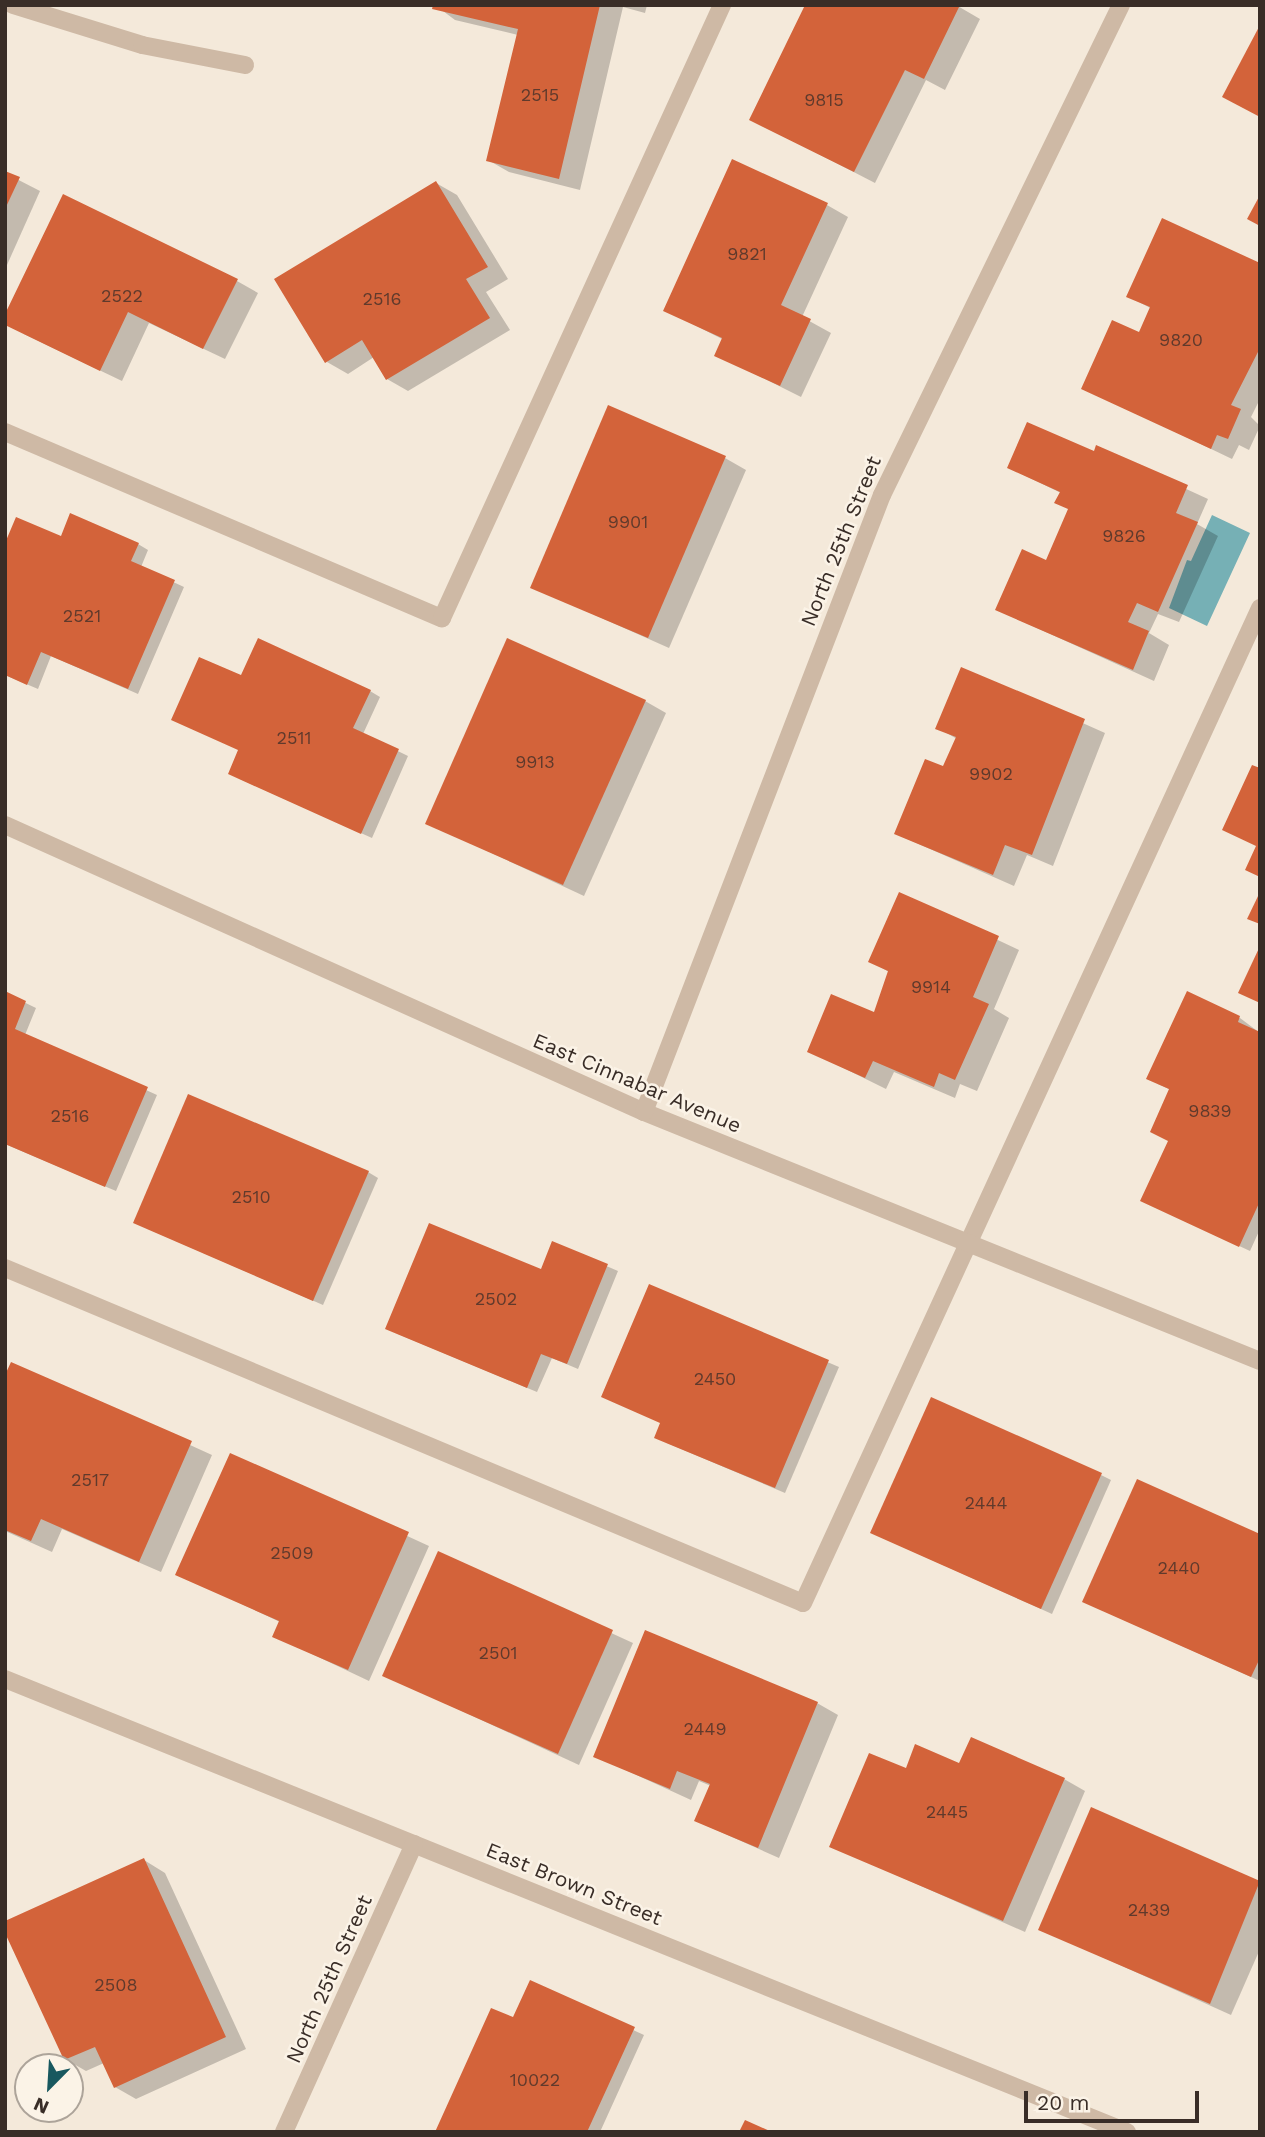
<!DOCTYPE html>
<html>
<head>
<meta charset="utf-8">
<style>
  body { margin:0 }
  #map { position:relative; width:1265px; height:2137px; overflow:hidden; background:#f4e9da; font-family:"Work Sans",sans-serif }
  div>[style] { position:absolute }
  .water>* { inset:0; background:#76b0b5 }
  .shadow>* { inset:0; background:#0003 }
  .building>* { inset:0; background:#d3633a }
  .lane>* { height:18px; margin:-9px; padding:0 9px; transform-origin:9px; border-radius:9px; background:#ceb9a5 }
  .street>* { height:18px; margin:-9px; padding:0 9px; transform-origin:9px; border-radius:9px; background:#ceb9a5 }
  span { translate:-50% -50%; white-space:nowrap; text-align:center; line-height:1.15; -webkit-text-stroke:5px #fbf3e7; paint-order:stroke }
  .number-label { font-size:18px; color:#603a2c }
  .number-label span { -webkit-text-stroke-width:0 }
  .street-label { font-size:21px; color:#392d27 }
  .frame { position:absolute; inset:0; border:7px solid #392d27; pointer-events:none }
  .north { position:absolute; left:14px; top:2053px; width:70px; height:70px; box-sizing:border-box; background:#fbf3e7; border:2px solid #ada49a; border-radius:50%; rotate:204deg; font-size:19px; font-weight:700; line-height:28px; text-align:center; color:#392d27 }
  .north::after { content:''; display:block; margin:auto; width:24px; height:32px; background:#18585f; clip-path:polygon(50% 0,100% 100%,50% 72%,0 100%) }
  .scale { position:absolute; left:1024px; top:2091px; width:175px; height:32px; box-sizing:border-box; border:4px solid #392d27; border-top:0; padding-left:9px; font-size:21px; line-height:24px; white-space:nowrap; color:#392d27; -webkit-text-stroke:5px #fbf3e7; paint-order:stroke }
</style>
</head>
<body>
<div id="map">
  <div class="water">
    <i style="clip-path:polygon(1212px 515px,1250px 533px,1207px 626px,1169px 608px,1187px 560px,1191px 561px)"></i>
  </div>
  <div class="shadow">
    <i style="clip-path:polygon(435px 5px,647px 5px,645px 13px,623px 7px,580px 190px,509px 172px,488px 160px,518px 35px,455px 20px)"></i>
    <i style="clip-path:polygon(956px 5px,980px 19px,945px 90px,926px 80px,875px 183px,751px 119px)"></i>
    <i style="clip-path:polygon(5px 173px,40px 191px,7px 265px,5px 264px)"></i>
    <i style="clip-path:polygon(436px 183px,457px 195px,508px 279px,486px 292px,510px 330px,408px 391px,387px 379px,374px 357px,348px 374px,327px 362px)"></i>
    <i style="clip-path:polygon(827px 205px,848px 217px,802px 317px,831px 333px,801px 397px,717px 355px,724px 340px,665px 310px)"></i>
    <i style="clip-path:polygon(1260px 265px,1260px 399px,1251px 417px,1260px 426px,1249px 450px,1239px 445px,1232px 459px,1084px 388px,1140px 334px,1152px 309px,1128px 296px)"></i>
    <i style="clip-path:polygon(237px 281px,258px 293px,225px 359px,149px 323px,122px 381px,24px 334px)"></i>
    <i style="clip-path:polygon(1097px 448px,1208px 499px,1197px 524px,1218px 536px,1179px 622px,1158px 614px,1149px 633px,1169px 645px,1154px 681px,997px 610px,1047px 562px,1069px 510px,1061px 493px,1009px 468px,1095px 453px)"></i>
    <i style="clip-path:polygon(725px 458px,746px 470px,669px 648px,532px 587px)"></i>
    <i style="clip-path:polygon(61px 538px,138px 544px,148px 550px,141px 567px,184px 587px,138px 694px,51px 656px,38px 689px,5px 675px)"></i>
    <i style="clip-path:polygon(962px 669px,1105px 733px,1053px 866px,1027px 855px,1014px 886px,896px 834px,944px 769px,957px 739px,938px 728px)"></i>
    <i style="clip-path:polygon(242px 678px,370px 691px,380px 697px,363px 734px,408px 756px,372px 838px,240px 779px)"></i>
    <i style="clip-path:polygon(645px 701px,666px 713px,584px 896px,427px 823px)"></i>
    <i style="clip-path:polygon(900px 894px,1019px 950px,994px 1009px,1009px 1018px,977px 1091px,960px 1084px,955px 1098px,894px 1072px,886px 1089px,809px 1051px,875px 1015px,889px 972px,870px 961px)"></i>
    <i style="clip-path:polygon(5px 993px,36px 1008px,25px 1035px,157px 1095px,116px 1191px,5px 1144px)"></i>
    <i style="clip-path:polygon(1188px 994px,1240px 1018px,1260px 1033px,1260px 1229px,1250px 1251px,1153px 1206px,1170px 1141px,1171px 1090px,1158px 1084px)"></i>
    <i style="clip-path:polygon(368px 1172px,378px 1178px,323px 1305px,146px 1228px)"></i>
    <i style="clip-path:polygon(553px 1243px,618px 1271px,578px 1369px,552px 1358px,537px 1392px,398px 1334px,542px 1271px)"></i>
    <i style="clip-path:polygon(650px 1286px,839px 1367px,785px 1493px,667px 1443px)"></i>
    <i style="clip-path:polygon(12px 1364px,212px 1455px,161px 1572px,62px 1529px,52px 1552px,5px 1531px,5px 1380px)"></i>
    <i style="clip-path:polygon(231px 1455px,429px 1546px,369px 1681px,274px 1636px,280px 1622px,178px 1574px)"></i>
    <i style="clip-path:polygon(1101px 1475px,1111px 1480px,1052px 1614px,883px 1538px)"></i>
    <i style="clip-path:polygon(1260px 1536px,1260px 1681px,1095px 1607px)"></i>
    <i style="clip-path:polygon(439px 1554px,633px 1643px,579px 1765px,384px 1675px)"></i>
    <i style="clip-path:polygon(817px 1703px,838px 1715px,779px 1858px,696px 1821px,711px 1786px,699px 1781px,691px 1800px,595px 1756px)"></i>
    <i style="clip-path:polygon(960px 1766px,1064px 1779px,1085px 1791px,1025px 1932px,831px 1846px,907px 1771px)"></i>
    <i style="clip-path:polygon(1092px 1810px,1260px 1883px,1260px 1949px,1231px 2015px,1040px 1929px)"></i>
    <i style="clip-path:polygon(144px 1860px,165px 1873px,246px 2049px,136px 2099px,115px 2087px,104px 2063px,86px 2071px,65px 2059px)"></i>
    <i style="clip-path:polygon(531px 1983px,644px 2035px,600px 2132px,437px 2132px,513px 2020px)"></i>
  </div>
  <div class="building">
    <i style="clip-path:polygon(433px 5px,600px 5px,559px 179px,486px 161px,518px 29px,432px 9px)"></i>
    <i style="clip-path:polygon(805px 5px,960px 5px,924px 79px,905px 70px,854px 172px,749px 120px)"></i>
    <i style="clip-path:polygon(1260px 25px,1260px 117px,1222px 97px)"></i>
    <i style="clip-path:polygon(732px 159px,828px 203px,781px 305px,811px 319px,780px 386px,714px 356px,722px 338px,663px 311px)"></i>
    <i style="clip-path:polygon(5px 171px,20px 177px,5px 209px)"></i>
    <i style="clip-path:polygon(436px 181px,488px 267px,466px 279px,490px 318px,386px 380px,362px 340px,325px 363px,274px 279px)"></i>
    <i style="clip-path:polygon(63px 194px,238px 279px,203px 349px,128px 312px,100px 371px,5px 325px,5px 314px)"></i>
    <i style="clip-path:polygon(1260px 195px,1260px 226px,1247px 219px)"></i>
    <i style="clip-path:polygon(1162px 218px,1260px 263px,1260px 348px,1231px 405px,1241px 409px,1228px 439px,1217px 435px,1211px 449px,1081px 389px,1112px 320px,1139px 332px,1150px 307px,1126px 297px)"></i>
    <i style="clip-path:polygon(608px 405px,726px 456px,648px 638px,530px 588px)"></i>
    <i style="clip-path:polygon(1027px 422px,1094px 451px,1096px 445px,1188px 485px,1176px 513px,1198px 522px,1158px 612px,1137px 603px,1128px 622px,1149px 631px,1133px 670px,995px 610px,1022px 549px,1046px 560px,1068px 509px,1054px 503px,1060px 492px,1007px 468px)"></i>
    <i style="clip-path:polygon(70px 513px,139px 543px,131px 561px,175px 580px,128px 689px,41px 652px,27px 685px,5px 675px,5px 543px,16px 517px,61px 536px)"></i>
    <i style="clip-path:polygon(258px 638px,371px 690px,353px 728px,399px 749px,361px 834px,228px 774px,238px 750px,171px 720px,199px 657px,241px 675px)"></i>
    <i style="clip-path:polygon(507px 638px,646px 700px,563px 885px,425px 824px)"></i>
    <i style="clip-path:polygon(961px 667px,1085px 719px,1032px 855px,1005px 845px,993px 875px,894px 834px,925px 759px,943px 766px,956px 737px,935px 729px)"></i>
    <i style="clip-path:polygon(1252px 765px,1260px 768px,1260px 877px,1245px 870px,1256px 846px,1222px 830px)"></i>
    <i style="clip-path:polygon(899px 892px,999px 936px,973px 997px,989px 1004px,955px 1080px,939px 1073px,934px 1087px,873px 1061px,865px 1078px,807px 1052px,831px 994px,874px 1012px,888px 971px,868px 962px)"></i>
    <i style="clip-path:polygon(1260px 892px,1260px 924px,1247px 919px)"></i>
    <i style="clip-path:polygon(1260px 946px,1260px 1003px,1238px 993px)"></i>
    <i style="clip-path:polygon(5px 991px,26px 1001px,15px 1029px,148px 1087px,105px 1187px,5px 1144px)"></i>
    <i style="clip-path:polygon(1187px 991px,1240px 1016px,1238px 1022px,1260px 1032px,1260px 1201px,1239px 1247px,1140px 1201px,1168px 1141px,1150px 1132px,1169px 1089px,1146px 1079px)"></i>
    <i style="clip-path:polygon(188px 1094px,369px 1171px,313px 1301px,133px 1223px)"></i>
    <i style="clip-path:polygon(429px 1223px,541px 1269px,552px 1241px,608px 1264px,567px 1364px,541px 1354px,527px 1388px,385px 1329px)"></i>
    <i style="clip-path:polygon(649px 1284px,829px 1360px,775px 1488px,654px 1438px,660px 1423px,601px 1397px)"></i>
    <i style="clip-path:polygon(11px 1362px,192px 1441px,139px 1562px,41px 1519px,31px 1541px,5px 1530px,5px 1375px)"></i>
    <i style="clip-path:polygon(931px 1397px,1102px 1473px,1041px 1609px,870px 1533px)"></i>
    <i style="clip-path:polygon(230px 1453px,409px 1532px,348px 1670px,272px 1637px,279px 1621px,175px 1575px)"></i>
    <i style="clip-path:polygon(1137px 1479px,1260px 1534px,1260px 1658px,1251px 1677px,1082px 1602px)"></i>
    <i style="clip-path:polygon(438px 1551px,613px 1630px,558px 1754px,382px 1676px)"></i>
    <i style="clip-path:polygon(645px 1630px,818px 1702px,758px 1848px,694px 1821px,710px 1784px,677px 1771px,670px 1789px,593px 1757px)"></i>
    <i style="clip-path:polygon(971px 1737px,1065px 1778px,1003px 1921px,829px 1847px,869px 1753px,906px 1768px,915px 1744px,959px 1763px)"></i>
    <i style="clip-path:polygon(1091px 1807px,1260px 1881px,1210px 2004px,1038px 1930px)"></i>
    <i style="clip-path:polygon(144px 1858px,226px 2037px,114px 2088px,95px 2047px,64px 2060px,5px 1933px,5px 1921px)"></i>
    <i style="clip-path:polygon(530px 1980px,635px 2027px,587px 2132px,435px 2132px,491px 2008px,513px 2017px)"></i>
    <i style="clip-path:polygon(745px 2120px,772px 2132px,739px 2132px)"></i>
  </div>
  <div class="lane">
    <i style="left:5px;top:432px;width:475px;rotate:23.1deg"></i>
    <i style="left:442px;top:618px;width:674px;rotate:-65.45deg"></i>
    <i style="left:5px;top:1268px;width:865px;rotate:22.77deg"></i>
    <i style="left:803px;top:1603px;width:1095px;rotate:-65.33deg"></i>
  </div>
  <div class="street">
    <i style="left:13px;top:5px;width:135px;rotate:17.2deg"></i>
    <i style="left:142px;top:45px;width:105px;rotate:11deg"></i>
    <i style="left:5px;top:825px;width:700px;rotate:24.19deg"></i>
    <i style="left:644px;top:1112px;width:664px;rotate:22.01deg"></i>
    <i style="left:644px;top:1112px;width:661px;rotate:-68.91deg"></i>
    <i style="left:882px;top:495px;width:545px;rotate:-64deg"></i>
    <i style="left:5px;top:1679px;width:1210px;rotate:21.99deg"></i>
    <i style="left:284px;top:2132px;width:316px;rotate:-65.7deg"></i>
  </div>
  <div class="number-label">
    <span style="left:540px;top:95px">2515</span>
    <span style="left:824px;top:100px">9815</span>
    <span style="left:747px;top:254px">9821</span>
    <span style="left:122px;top:296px">2522</span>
    <span style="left:382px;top:299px">2516</span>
    <span style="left:1181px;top:340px">9820</span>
    <span style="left:628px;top:522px">9901</span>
    <span style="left:1124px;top:536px">9826</span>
    <span style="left:82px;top:616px">2521</span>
    <span style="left:294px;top:738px">2511</span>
    <span style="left:535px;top:762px">9913</span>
    <span style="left:991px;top:774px">9902</span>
    <span style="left:931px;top:987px">9914</span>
    <span style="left:1210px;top:1111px">9839</span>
    <span style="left:70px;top:1116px">2516</span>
    <span style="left:251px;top:1197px">2510</span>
    <span style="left:496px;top:1299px">2502</span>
    <span style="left:715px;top:1379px">2450</span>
    <span style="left:90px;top:1480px">2517</span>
    <span style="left:986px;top:1503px">2444</span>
    <span style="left:292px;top:1553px">2509</span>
    <span style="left:1179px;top:1568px">2440</span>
    <span style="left:498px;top:1653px">2501</span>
    <span style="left:705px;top:1729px">2449</span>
    <span style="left:947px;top:1812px">2445</span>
    <span style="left:1149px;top:1910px">2439</span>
    <span style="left:116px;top:1985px">2508</span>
    <span style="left:535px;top:2080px">10022</span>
  </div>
  <div class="street-label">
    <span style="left:841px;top:541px;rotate:-68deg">North 25th Street</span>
    <span style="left:637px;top:1083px;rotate:23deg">East Cinnabar Avenue</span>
    <span style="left:574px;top:1884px;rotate:22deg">East Brown Street</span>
    <span style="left:329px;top:1979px;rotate:-66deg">North 25th Street</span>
  </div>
  <div class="frame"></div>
  <div class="north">N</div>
  <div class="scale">20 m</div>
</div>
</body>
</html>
